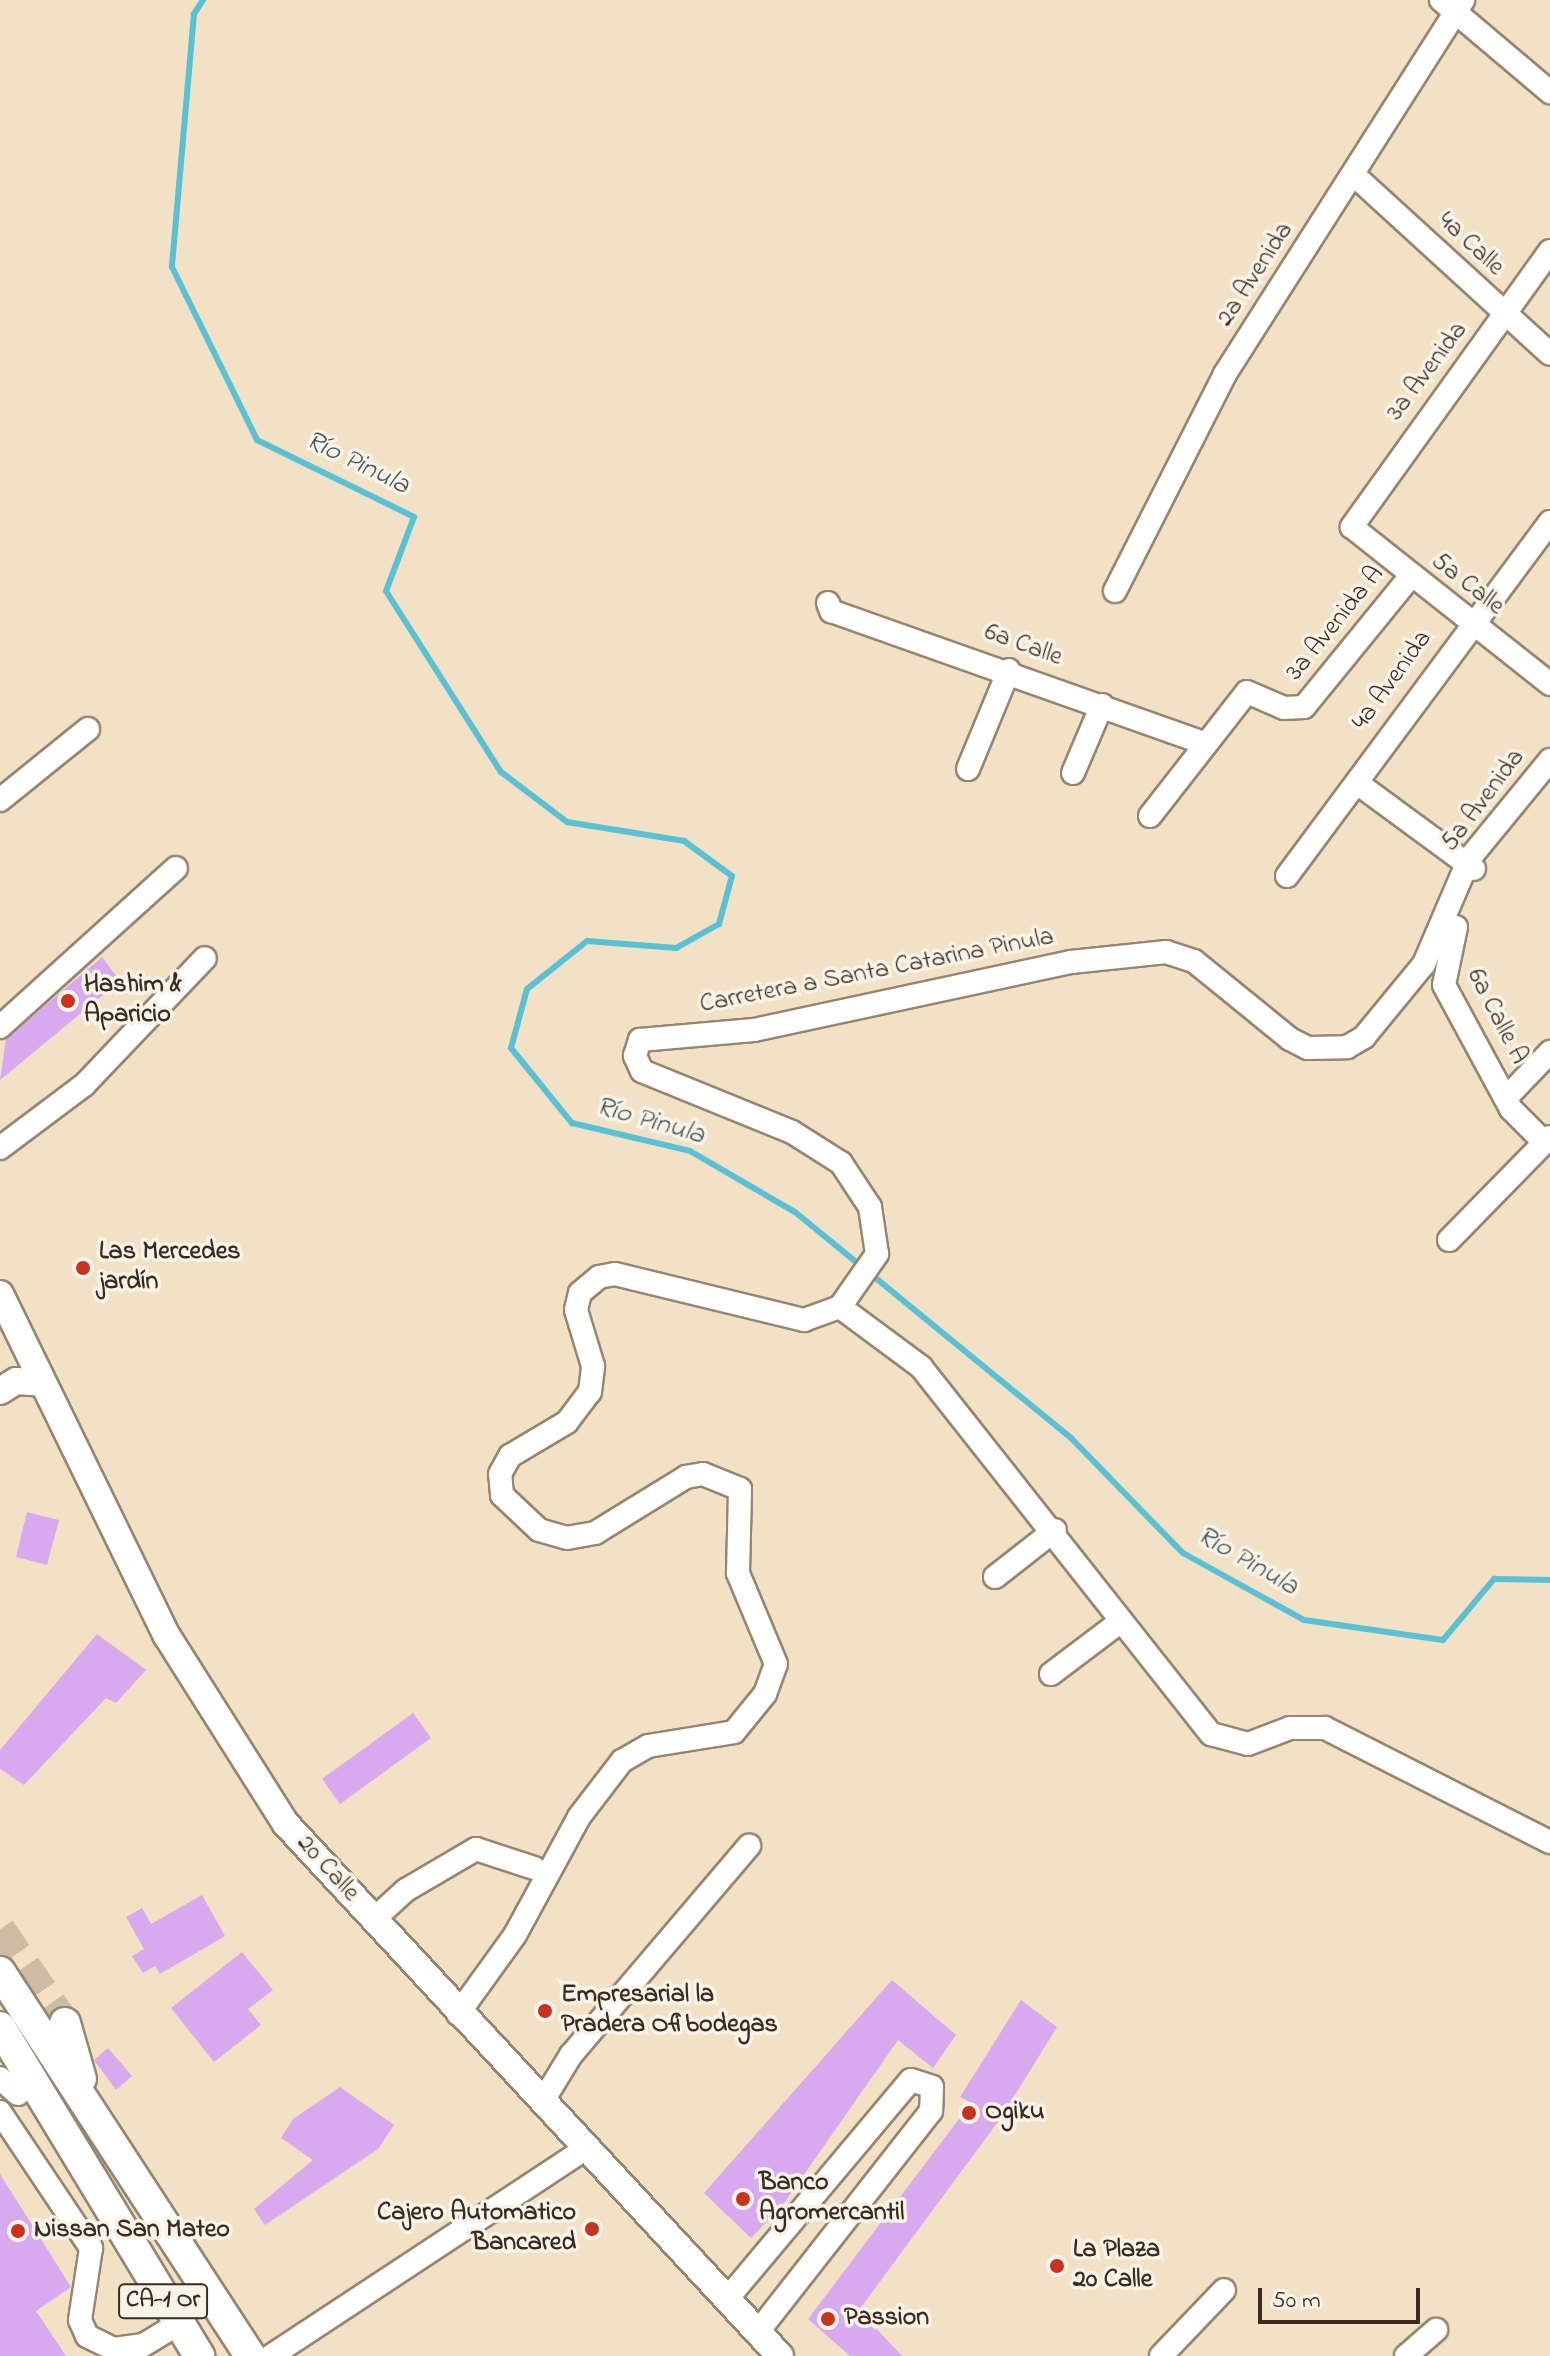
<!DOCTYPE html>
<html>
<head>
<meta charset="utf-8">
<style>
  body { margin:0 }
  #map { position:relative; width:1550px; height:2356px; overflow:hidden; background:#f2e1c4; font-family:"Indie Flower",sans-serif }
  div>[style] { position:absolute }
  .stream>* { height:6px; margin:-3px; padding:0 3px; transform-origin:3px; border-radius:3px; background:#59c1d5 }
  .building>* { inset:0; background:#d8a9ef }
  .highway-tunnel>* { height:30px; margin-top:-15px; transform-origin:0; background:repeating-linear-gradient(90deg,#cdbca3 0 30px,transparent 0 45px) }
  .roads { filter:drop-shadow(2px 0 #968671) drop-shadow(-2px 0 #968671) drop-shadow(0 2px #968671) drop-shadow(0 -2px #968671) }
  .minor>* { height:22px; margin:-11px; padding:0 11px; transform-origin:11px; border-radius:11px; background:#fff }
  .major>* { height:26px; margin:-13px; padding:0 13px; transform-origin:13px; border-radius:13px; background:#fff }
  .highway>* { height:30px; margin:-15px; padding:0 15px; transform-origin:15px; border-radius:15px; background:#fff }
  .dots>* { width:22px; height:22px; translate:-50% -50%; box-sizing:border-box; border:4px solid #f7f3e8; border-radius:50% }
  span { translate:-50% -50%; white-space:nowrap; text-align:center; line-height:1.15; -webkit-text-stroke:7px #f7f3e8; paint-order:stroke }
  .shield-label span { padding:2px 6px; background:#f7f3e8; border:2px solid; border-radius:6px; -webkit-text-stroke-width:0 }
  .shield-label { font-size:24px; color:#3b2a1e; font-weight:700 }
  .street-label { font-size:26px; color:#3b2a1e }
  .poi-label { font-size:26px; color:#3b2a1e; font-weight:700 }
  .left { translate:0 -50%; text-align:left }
  .right { translate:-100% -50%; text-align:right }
  .water-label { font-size:28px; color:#445755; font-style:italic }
  .scale { position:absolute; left:1258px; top:2288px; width:162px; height:36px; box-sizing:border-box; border:4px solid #3b2a1e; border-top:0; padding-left:10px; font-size:24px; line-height:28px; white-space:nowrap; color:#3b2a1e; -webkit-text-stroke:6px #f7f3e8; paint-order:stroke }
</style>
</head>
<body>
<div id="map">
  <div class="stream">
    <i style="left:203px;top:0;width:17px;rotate:123deg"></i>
    <i style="left:194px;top:14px;width:254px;rotate:95deg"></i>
    <i style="left:172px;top:267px;width:193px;rotate:63.8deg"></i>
    <i style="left:257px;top:440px;width:175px;rotate:26.1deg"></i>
    <i style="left:414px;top:517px;width:79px;rotate:110.7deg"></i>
    <i style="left:386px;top:591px;width:214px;rotate:57.6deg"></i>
    <i style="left:501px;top:772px;width:83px;rotate:37.1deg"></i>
    <i style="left:567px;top:822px;width:119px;rotate:9.2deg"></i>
    <i style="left:684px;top:841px;width:59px;rotate:36.1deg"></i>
    <i style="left:732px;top:876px;width:50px;rotate:105.2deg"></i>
    <i style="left:719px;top:924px;width:49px;rotate:150.8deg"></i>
    <i style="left:676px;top:948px;width:89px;rotate:-175.5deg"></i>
    <i style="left:587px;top:941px;width:77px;rotate:141.3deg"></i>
    <i style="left:527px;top:989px;width:61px;rotate:105.2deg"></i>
    <i style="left:511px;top:1048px;width:97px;rotate:50.9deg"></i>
    <i style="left:572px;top:1123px;width:121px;rotate:13.3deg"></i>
    <i style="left:690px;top:1151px;width:121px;rotate:30.2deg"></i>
    <i style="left:795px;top:1212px;width:357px;rotate:39.3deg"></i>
    <i style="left:1071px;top:1438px;width:161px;rotate:45.8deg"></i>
    <i style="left:1183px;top:1553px;width:138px;rotate:29deg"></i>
    <i style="left:1304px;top:1620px;width:140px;rotate:8.2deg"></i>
    <i style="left:1443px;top:1640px;width:80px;rotate:-50.1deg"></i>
    <i style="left:1494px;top:1579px;width:56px;rotate:1deg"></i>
  </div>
  <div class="building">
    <i style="clip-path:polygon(102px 957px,120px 981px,0 1080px,6px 1039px)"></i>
    <i style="clip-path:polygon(27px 1512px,59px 1520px,47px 1565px,16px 1557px)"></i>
    <i style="clip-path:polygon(97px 1634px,146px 1670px,116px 1703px,106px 1698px,24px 1785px,0 1769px,0 1750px)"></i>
    <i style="clip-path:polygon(413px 1713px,431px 1738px,340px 1804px,322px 1779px)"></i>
    <i style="clip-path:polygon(202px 1895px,225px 1936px,160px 1974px,155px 1966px,143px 1973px,132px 1956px,144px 1949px,126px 1917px,142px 1908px,151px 1924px)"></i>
    <i style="clip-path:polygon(242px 1952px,273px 1990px,248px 2009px,261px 2025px,214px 2062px,171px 2008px)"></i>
    <i style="clip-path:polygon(892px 1980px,956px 2035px,933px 2068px,898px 2040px,782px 2206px,751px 2238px,704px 2193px)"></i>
    <i style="clip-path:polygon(1021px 2000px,1057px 2027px,1000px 2119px,859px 2310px,902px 2356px,850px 2356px,808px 2319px,971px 2103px,960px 2097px)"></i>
    <i style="clip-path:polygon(108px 2048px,132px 2076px,116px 2090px,94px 2060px)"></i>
    <i style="clip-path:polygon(340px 2087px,394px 2125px,378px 2149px,265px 2225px,254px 2209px,313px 2160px,281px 2138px,293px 2119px)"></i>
    <i style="clip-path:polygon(0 2174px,71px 2287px,36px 2311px,66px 2356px,0 2356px)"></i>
  </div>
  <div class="highway-tunnel">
    <i style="left:0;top:1929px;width:114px;rotate:55.3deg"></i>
  </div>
  <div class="roads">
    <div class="minor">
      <i style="left:1441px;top:0;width:143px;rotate:40.2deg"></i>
      <i style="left:1354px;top:175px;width:265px;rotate:42.4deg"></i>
      <i style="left:1550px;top:251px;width:340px;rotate:125.7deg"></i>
      <i style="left:1352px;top:527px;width:253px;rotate:38.4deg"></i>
      <i style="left:1115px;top:591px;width:243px;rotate:-63.1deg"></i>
      <i style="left:1225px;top:374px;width:443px;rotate:-57.5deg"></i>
      <i style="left:828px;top:603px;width:9px;rotate:69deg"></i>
      <i style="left:831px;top:611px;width:395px;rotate:19.5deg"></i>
      <i style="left:968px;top:769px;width:107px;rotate:-67.5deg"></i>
      <i style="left:1073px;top:773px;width:74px;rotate:-66.9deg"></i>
      <i style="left:1357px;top:783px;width:145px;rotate:36.3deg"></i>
      <i style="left:0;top:800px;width:113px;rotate:-38.9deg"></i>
      <i style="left:1150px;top:816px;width:157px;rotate:-52deg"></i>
      <i style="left:1247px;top:692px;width:40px;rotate:23.4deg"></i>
      <i style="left:1284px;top:708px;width:20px;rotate:-3deg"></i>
      <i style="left:1304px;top:707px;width:168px;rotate:-50.8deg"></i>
      <i style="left:1287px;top:876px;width:441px;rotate:-53.4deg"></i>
      <i style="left:1456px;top:927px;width:59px;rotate:101.7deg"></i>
      <i style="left:1444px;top:985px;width:141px;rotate:61.6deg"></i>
      <i style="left:1511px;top:1109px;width:48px;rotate:45deg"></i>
      <i style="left:0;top:1027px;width:237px;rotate:-42.1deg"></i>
      <i style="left:1506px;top:1098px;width:64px;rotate:-46.3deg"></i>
      <i style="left:0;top:1148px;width:105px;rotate:-36.9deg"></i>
      <i style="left:84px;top:1085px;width:175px;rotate:-46.4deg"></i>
      <i style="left:1449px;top:1240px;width:144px;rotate:-45.6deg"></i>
      <i style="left:840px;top:1307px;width:101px;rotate:36.5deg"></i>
      <i style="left:921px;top:1367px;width:468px;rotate:51.7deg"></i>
      <i style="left:1211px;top:1734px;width:38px;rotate:15deg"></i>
      <i style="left:1248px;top:1744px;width:45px;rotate:-20.9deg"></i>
      <i style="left:1290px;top:1728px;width:35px"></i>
      <i style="left:1325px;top:1728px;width:252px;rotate:26.9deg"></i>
      <i style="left:995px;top:1577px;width:76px;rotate:-38.1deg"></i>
      <i style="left:1051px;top:1674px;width:88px;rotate:-37.1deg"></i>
      <i style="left:373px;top:1920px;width:45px;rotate:-42.3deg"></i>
      <i style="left:406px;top:1890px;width:81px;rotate:-30.4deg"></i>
      <i style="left:476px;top:1849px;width:61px;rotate:18.1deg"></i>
      <i style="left:458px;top:2014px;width:97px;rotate:-54.2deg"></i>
      <i style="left:515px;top:1935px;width:134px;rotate:-61.5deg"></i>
      <i style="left:579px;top:1817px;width:71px;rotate:-52.5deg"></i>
      <i style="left:622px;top:1761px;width:30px;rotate:-30deg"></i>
      <i style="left:648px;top:1746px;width:87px;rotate:-9.2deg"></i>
      <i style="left:734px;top:1732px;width:49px;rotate:-50.8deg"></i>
      <i style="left:765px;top:1694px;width:32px;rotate:-70deg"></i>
      <i style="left:776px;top:1664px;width:99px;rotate:-112.7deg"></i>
      <i style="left:738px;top:1573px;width:84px;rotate:-88.6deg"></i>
      <i style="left:740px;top:1489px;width:40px;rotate:-158deg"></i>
      <i style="left:703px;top:1474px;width:17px;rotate:170deg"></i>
      <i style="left:686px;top:1477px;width:107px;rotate:148.4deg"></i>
      <i style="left:595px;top:1533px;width:28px;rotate:170deg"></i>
      <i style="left:567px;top:1538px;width:29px;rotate:-164deg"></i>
      <i style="left:539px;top:1530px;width:51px;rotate:-136.6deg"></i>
      <i style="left:502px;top:1495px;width:21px;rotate:-95deg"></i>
      <i style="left:500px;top:1474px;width:21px;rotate:-61deg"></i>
      <i style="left:510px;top:1456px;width:66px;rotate:-30.8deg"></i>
      <i style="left:567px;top:1422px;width:38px;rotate:-53deg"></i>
      <i style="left:590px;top:1392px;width:26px;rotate:-83deg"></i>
      <i style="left:593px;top:1366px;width:59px;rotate:-106.9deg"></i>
      <i style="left:576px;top:1310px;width:17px;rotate:-77deg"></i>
      <i style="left:580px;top:1293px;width:25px;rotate:-40deg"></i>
      <i style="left:599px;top:1277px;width:16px;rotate:-11deg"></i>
      <i style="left:615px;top:1274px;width:195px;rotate:13.7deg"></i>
      <i style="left:804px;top:1320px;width:38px;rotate:-20deg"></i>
      <i style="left:840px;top:1307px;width:65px;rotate:-55.1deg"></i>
      <i style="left:877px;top:1254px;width:48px;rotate:-98.5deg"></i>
      <i style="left:870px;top:1207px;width:53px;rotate:-123.4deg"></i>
      <i style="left:841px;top:1163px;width:58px;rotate:-147.7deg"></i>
      <i style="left:792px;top:1132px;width:162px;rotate:-157.9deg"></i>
      <i style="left:642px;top:1071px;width:17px;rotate:-115deg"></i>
      <i style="left:635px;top:1056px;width:17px;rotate:-73deg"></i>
      <i style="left:640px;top:1040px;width:114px;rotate:-5deg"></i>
      <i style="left:754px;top:1030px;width:324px;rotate:-12.1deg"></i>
      <i style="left:1071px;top:962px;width:96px;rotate:-6deg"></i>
      <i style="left:1166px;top:952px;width:29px;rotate:18deg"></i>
      <i style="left:1194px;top:961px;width:124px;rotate:39.1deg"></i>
      <i style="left:1290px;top:1039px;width:20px;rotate:27deg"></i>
      <i style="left:1308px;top:1048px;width:39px;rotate:-1deg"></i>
      <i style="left:1347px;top:1047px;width:20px;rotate:-30deg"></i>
      <i style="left:1364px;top:1037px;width:94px;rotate:-50.6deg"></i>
      <i style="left:1424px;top:964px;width:114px;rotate:-66.8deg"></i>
      <i style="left:1469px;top:859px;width:128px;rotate:-50.7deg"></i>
      <i style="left:0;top:2078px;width:24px;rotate:42deg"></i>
      <i style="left:544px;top:2099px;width:52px;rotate:-58.5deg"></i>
      <i style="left:571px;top:2055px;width:275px;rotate:-49.6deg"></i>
      <i style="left:0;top:2112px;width:164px;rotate:56.2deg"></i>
      <i style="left:91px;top:2248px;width:73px;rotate:98.7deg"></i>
      <i style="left:80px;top:2320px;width:17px;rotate:66deg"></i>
      <i style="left:87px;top:2336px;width:30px;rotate:26deg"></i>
      <i style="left:114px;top:2349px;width:28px;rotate:-8deg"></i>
      <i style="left:727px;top:2299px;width:286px;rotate:-50deg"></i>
      <i style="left:911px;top:2080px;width:22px;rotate:18deg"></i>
      <i style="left:932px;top:2087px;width:24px;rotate:92deg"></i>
      <i style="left:931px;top:2111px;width:281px;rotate:128.1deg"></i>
      <i style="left:132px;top:2352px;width:54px;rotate:-31.3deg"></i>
      <i style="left:271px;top:2356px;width:378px;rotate:-33.4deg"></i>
      <i style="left:1161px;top:2356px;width:91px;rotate:-46.3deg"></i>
      <i style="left:1406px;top:2356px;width:40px;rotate:-41deg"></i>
    </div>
    <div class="major">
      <i style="left:0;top:1294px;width:381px;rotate:64deg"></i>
      <i style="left:167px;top:1636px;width:222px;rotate:57.7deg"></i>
      <i style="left:286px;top:1824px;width:726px;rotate:47.12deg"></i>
      <i style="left:0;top:1391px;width:19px;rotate:-32deg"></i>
      <i style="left:16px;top:1381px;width:27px;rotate:4deg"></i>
    </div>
    <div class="highway">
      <i style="left:0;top:1972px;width:458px;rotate:56.9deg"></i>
      <i style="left:65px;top:2023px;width:58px;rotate:74.1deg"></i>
      <i style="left:0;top:2027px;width:385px;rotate:58.8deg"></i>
    </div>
  </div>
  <div class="dots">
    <i style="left:68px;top:1001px;background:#c8321e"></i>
    <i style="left:83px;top:1268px;background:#c8321e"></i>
    <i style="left:545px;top:2011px;background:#c8321e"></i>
    <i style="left:969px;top:2113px;background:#c8321e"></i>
    <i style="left:743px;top:2199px;background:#c8321e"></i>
    <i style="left:592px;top:2229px;background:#c8321e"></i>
    <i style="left:18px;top:2231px;background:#c8321e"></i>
    <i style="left:1057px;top:2266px;background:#c8321e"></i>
    <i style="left:828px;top:2319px;background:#c8321e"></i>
  </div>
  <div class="shield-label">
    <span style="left:163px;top:2301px">CA-1 Or</span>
  </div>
  <div class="street-label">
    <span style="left:1470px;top:245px;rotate:43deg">4a Calle</span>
    <span style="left:1256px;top:275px;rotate:-57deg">2a Avenida</span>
    <span style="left:1428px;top:372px;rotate:-53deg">3a Avenida</span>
    <span style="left:1467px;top:585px;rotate:38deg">5a Calle</span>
    <span style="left:1336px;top:624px;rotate:-51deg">3a Avenida A</span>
    <span style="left:1023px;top:646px;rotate:20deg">6a Calle</span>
    <span style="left:1393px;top:681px;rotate:-54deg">4a Avenida</span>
    <span style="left:1484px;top:801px;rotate:-53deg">5a Avenida</span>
    <span style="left:877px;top:972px;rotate:-11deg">Carretera a Santa Catarina Pinula</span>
    <span style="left:1496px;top:1017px;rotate:63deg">6a Calle A</span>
    <span style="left:327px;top:1869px;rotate:48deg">20 Calle</span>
  </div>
  <div class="poi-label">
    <span class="left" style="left:84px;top:1001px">Hashim &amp;<br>Aparicio</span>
    <span class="left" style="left:99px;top:1268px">Las Mercedes<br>jardín</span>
    <span class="left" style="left:561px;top:2011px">Empresarial la<br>Pradera Ofibodegas</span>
    <span class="left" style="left:985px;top:2113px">Ogiku</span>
    <span class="left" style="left:759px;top:2199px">Banco<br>Agromercantil</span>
    <span class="right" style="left:576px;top:2229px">Cajero Automatico<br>Bancared</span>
    <span class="left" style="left:34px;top:2231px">Nissan San Mateo</span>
    <span class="left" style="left:1073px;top:2266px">La Plaza<br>20 Calle</span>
    <span class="left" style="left:844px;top:2319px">Passion</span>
  </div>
  <div class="water-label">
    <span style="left:357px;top:464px;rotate:26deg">Río Pinula</span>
    <span style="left:650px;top:1122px;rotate:16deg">Río Pinula</span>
    <span style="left:1247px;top:1562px;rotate:30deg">Río Pinula</span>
  </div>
  <div class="scale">50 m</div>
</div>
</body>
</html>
